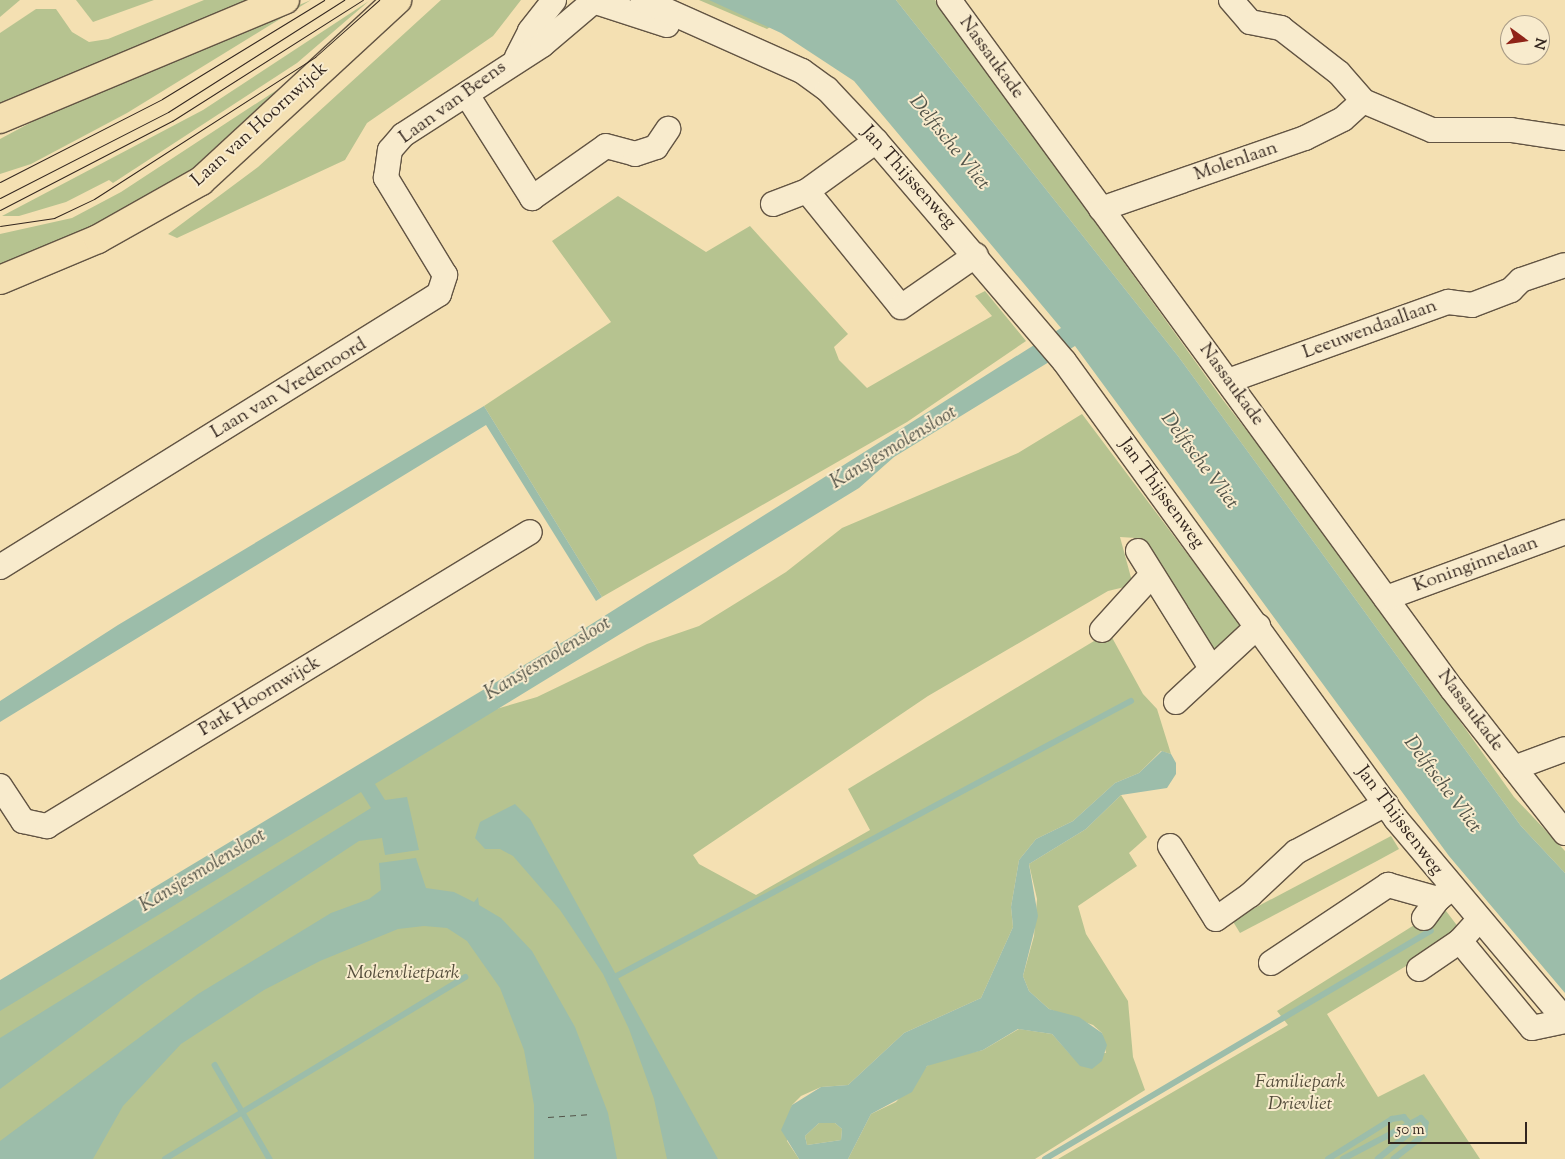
<!DOCTYPE html>
<html>
<head>
<meta charset="utf-8">
<style>
  body { margin:0 }
  #map { position:relative; width:1565px; height:1159px; overflow:hidden; background:#f4e0b2; font-family:"Sorts Mill Goudy",serif }
  div>[style] { position:absolute }
  .green>* { inset:0; background:#b6c390 }
  .water>* { inset:0; background:#9cbdaa }
  .stream>* { height:5.5px; margin:-2.75px; padding:0 2.75px; transform-origin:2.75px; border-radius:2.75px; background:#9cbdaa }
  .ferry>* { height:1px; margin-top:-0.5px; transform-origin:0; background:repeating-linear-gradient(90deg,#525348 0 6px,transparent 0 11px) }
  .roads { filter:drop-shadow(1px 0 #625443) drop-shadow(-1px 0 #625443) drop-shadow(0 1px #625443) drop-shadow(0 -1px #625443) }
  .minor>* { height:24px; margin:-12px; padding:0 12px; transform-origin:12px; border-radius:12px; background:#f8ebcd }
  .major>* { height:28px; margin:-14px; padding:0 14px; transform-origin:14px; border-radius:14px; background:#f4e0b2 }
  .tram>* { height:1px; margin:-0.5px; padding:0 0.5px; transform-origin:0.5px; border-radius:0.5px; background:#32251e }
  span { translate:-50% -50%; white-space:nowrap; text-align:center; line-height:1.15; -webkit-text-stroke:4px #f8ebcd; paint-order:stroke }
  .street-label { font-size:19px; color:#32251e }
  .park-label { font-size:19px; color:#534c3a; font-style:italic }
  .water-label { font-size:20px; color:#525348; font-style:italic }
  .north { position:absolute; left:1500px; top:15px; width:50px; height:50px; box-sizing:border-box; background:#f8ebcd; border:1px solid #a99c87; border-radius:50%; rotate:104deg; font-size:14px; font-weight:700; line-height:20px; text-align:center; color:#32251e }
  .north::after { content:''; display:block; margin:auto; width:18px; height:22px; background:#8f2418; clip-path:polygon(50% 0,100% 100%,50% 72%,0 100%) }
  .scale { position:absolute; left:1388px; top:1122px; width:139px; height:22px; box-sizing:border-box; border:2px solid #32251e; border-top:0; padding-left:6px; font-size:15px; line-height:18px; white-space:nowrap; color:#32251e; -webkit-text-stroke:4px #f8ebcd; paint-order:stroke }
</style>
</head>
<body>
<div id="map">
  <div class="green">
    <i style="clip-path:polygon(0 0,20px 0,0 17px)"></i>
    <i style="clip-path:polygon(76px 0,154px 0,93px 22px)"></i>
    <i style="clip-path:polygon(204px 0,252px 0,0 107px,0 33px,36px 9px,56px 9px,72px 32px,89px 42px,108px 39px)"></i>
    <i style="clip-path:polygon(311px 0,127px 113px,31px 164px,0 174px,0 139px,73px 100px)"></i>
    <i style="clip-path:polygon(441px 0,521px 0,493px 36px,367px 123px,345px 160px,177px 238px,168px 234px,258px 167px)"></i>
    <i style="clip-path:polygon(699px 0,714px 0,770px 27px,767px 29px)"></i>
    <i style="clip-path:polygon(896px 0,935px 0,1223px 400px,1318px 522px,1514px 797px,1565px 851px,1565px 873px,1521px 826px,1178px 356px)"></i>
    <i style="clip-path:polygon(369px 1px,297px 63px,113px 183px,109px 180px,66px 202px,19px 216px,2px 216px,203px 110px)"></i>
    <i style="clip-path:polygon(315px 65px,176px 186px,108px 225px,0 269px,0 234px,72px 218px,121px 192px)"></i>
    <i style="clip-path:polygon(618px 196px,706px 252px,750px 226px,848px 334px,834px 347px,839px 360px,867px 388px,992px 316px,975px 296px,985px 291px,1026px 341px,907px 422px,602px 597px,484px 406px,611px 322px,552px 241px)"></i>
    <i style="clip-path:polygon(1082px 414px,1243px 628px,1209px 653px,1136px 538px,1120px 537px,1133px 585px,1108px 591px,928px 696px,693px 855px,699px 864px,756px 895px,870px 830px,848px 789px,1109px 632px,1143px 694px,1157px 709px,1171px 754px,1161px 751px,1139px 773px,1115px 783px,1073px 821px,1036px 839px,1019px 860px,1011px 907px,1013px 927px,981px 998px,904px 1033px,848px 1085px,821px 1087px,801px 1096px,792px 1105px,787px 1141px,799px 1159px,0 1159px,0 1002px,486px 712px,537px 697px,647px 644px,699px 626px,786px 572px,842px 528px,1018px 453px)"></i>
    <i style="clip-path:polygon(1121px 795px,1147px 837px,1129px 853px,1137px 866px,1078px 906px,1086px 934px,1128px 1001px,1133px 1057px,1145px 1090px,1035px 1159px,848px 1159px,871px 1114px,896px 1102px,927px 1066px,938px 1060px,983px 1050px,1019px 1029px,1052px 1034px,1070px 1054px,1106px 1053px,1102px 1033px,1093px 1025px,1049px 1009px,1029px 991px,1023px 976px,1034px 936px,1037px 899px,1029px 864px,1086px 829px)"></i>
    <i style="clip-path:polygon(1391px 836px,1399px 849px,1377px 861px,1240px 933px,1232px 920px)"></i>
    <i style="clip-path:polygon(1443px 907px,1462px 932px,1327px 1014px,1378px 1097px,1424px 1074px,1480px 1159px,1058px 1159px,1288px 1025px,1277px 1011px)"></i>
    <i style="clip-path:polygon(819px 1123px,835px 1123px,842px 1129px,841px 1140px,807px 1145px,805px 1136px)"></i>
  </div>
  <div class="water">
    <i style="clip-path:polygon(709px 0,896px 0,1178px 356px,1521px 826px,1565px 873px,1565px 993px,1449px 856px,1075px 346px,894px 457px,859px 488px,375px 784px,385px 800px,407px 797px,419px 850px,385px 855px,382px 838px,359px 841px,144px 983px,0 1089px,0 1038px,371px 808px,361px 792px,0 1011px,0 980px,571px 637px,1061px 328px,854px 81px,781px 33px)"></i>
    <i style="clip-path:polygon(484px 406px,602px 597px,596px 601px,486px 425px,0 722px,0 701px,118px 625px)"></i>
    <i style="clip-path:polygon(evenodd,1162px 751px,1171px 754px,1176px 763px,1176px 774px,1167px 788px,1121px 795px,1086px 829px,1029px 864px,1038px 916px,1023px 976px,1029px 991px,1049px 1009px,1079px 1017px,1102px 1033px,1107px 1045px,1102px 1061px,1092px 1069px,1080px 1066px,1052px 1034px,1018px 1029px,983px 1050px,927px 1066px,912px 1092px,871px 1114px,848px 1159px,799px 1159px,781px 1130px,792px 1105px,821px 1087px,848px 1085px,904px 1033px,981px 998px,1013px 927px,1011px 907px,1019px 860px,1036px 839px,1073px 821px,1115px 783px,1139px 773px,1162px 751px,819px 1123px,835px 1123px,842px 1129px,841px 1140px,807px 1145px,805px 1136px,819px 1123px)"></i>
    <i style="clip-path:polygon(515px 804px,530px 819px,718px 1159px,667px 1159px,654px 1099px,629px 1029px,603px 974px,560px 910px,513px 856px,500px 849px,485px 849px,475px 838px,480px 822px)"></i>
    <i style="clip-path:polygon(416px 858px,426px 888px,454px 892px,474px 902px,478px 897px,479px 905px,501px 918px,532px 951px,575px 1027px,608px 1113px,617px 1159px,534px 1159px,534px 1105px,524px 1050px,500px 988px,467px 941px,447px 928px,424px 926px,398px 929px,320px 961px,264px 990px,181px 1044px,123px 1106px,93px 1159px,0 1159px,0 1141px,198px 994px,331px 913px,369px 899px,381px 890px,379px 863px)"></i>
  </div>
  <div class="stream">
    <i style="left:615px;top:977px;width:585px;rotate:-28.14deg"></i>
    <i style="left:215px;top:1065px;width:109px;rotate:59.7deg"></i>
    <i style="left:165px;top:1159px;width:351px;rotate:-31.2deg"></i>
    <i style="left:1045px;top:1159px;width:448px;rotate:-30.6deg"></i>
    <i style="left:1328px;top:1159px;width:75px;rotate:-32deg"></i>
    <i style="left:1392px;top:1119px;width:12px;rotate:-9deg"></i>
    <i style="left:1404px;top:1117px;width:11px;rotate:49deg"></i>
    <i style="left:1411px;top:1125px;width:10px;rotate:107deg"></i>
    <i style="left:1408px;top:1135px;width:38px;rotate:141deg"></i>
    <i style="left:1343px;top:1159px;width:88px;rotate:-27.7deg"></i>
    <i style="left:1421px;top:1118px;width:7px;rotate:45deg"></i>
    <i style="left:1426px;top:1123px;width:12px;rotate:95deg"></i>
    <i style="left:1425px;top:1135px;width:39px;rotate:142deg"></i>
  </div>
  <div class="ferry">
    <i style="left:548px;top:1117px;width:44px;rotate:-3.9deg"></i>
  </div>
  <div class="roads">
    <div class="minor">
      <i style="left:590px;top:0;width:81px;rotate:18deg"></i>
      <i style="left:643px;top:0;width:174px;rotate:24.1deg"></i>
      <i style="left:802px;top:71px;width:31px;rotate:36deg"></i>
      <i style="left:827px;top:89px;width:71px;rotate:46.7deg"></i>
      <i style="left:876px;top:141px;width:289px;rotate:49.5deg"></i>
      <i style="left:1064px;top:361px;width:566px;rotate:54.06deg"></i>
      <i style="left:1396px;top:819px;width:263px;rotate:49.9deg"></i>
      <i style="left:949px;top:0;width:853px;rotate:53.87deg"></i>
      <i style="left:1452px;top:689px;width:183px;rotate:51.9deg"></i>
      <i style="left:1231px;top:0;width:29px;rotate:49deg"></i>
      <i style="left:1250px;top:22px;width:32px;rotate:11deg"></i>
      <i style="left:1281px;top:28px;width:73px;rotate:37.8deg"></i>
      <i style="left:1339px;top:73px;width:37px;rotate:49deg"></i>
      <i style="left:1363px;top:101px;width:75px;rotate:22.8deg"></i>
      <i style="left:1432px;top:130px;width:79px"></i>
      <i style="left:1511px;top:130px;width:55px;rotate:8.4deg"></i>
      <i style="left:517px;top:57px;width:29px;rotate:-63deg"></i>
      <i style="left:530px;top:31px;width:39px;rotate:-52deg"></i>
      <i style="left:467px;top:95px;width:122px;rotate:57.7deg"></i>
      <i style="left:532px;top:198px;width:90px;rotate:-35.1deg"></i>
      <i style="left:606px;top:146px;width:30px;rotate:15deg"></i>
      <i style="left:635px;top:154px;width:22px;rotate:-18deg"></i>
      <i style="left:656px;top:147px;width:22px;rotate:-56deg"></i>
      <i style="left:807px;top:191px;width:149px;rotate:51deg"></i>
      <i style="left:901px;top:307px;width:91px;rotate:-34.7deg"></i>
      <i style="left:773px;top:204px;width:36px;rotate:-21deg"></i>
      <i style="left:807px;top:191px;width:85px;rotate:-35.9deg"></i>
      <i style="left:1101px;top:209px;width:216px;rotate:-19.2deg"></i>
      <i style="left:1305px;top:138px;width:42px;rotate:-26.6deg"></i>
      <i style="left:1343px;top:119px;width:27px;rotate:-42deg"></i>
      <i style="left:1228px;top:381px;width:234px;rotate:-19.8deg"></i>
      <i style="left:1448px;top:302px;width:24px;rotate:7deg"></i>
      <i style="left:1472px;top:305px;width:42px;rotate:-21deg"></i>
      <i style="left:1511px;top:290px;width:14px;rotate:-45deg"></i>
      <i style="left:1521px;top:280px;width:46px;rotate:-18.8deg"></i>
      <i style="left:1138px;top:551px;width:138px;rotate:58deg"></i>
      <i style="left:0;top:567px;width:517px;rotate:-31.88deg"></i>
      <i style="left:439px;top:294px;width:20px;rotate:-72deg"></i>
      <i style="left:445px;top:275px;width:114px;rotate:-121.3deg"></i>
      <i style="left:386px;top:178px;width:28px;rotate:-82deg"></i>
      <i style="left:390px;top:150px;width:20px;rotate:-49deg"></i>
      <i style="left:403px;top:135px;width:166px;rotate:-32.9deg"></i>
      <i style="left:542px;top:45px;width:70px;rotate:-40.3deg"></i>
      <i style="left:1386px;top:598px;width:191px;rotate:-20.2deg"></i>
      <i style="left:1102px;top:630px;width:72px;rotate:-47.8deg"></i>
      <i style="left:1176px;top:702px;width:112px;rotate:-42.8deg"></i>
      <i style="left:1514px;top:768px;width:54px;rotate:-20.4deg"></i>
      <i style="left:0;top:786px;width:42px;rotate:56.7deg"></i>
      <i style="left:23px;top:821px;width:25px;rotate:12deg"></i>
      <i style="left:47px;top:826px;width:565px;rotate:-31.33deg"></i>
      <i style="left:1170px;top:846px;width:86px;rotate:57.8deg"></i>
      <i style="left:1216px;top:919px;width:42px;rotate:-35.2deg"></i>
      <i style="left:1250px;top:895px;width:63px;rotate:-43.1deg"></i>
      <i style="left:1296px;top:852px;width:102px;rotate:-28.1deg"></i>
      <i style="left:1424px;top:918px;width:24px;rotate:-54deg"></i>
      <i style="left:1478px;top:921px;width:27px;rotate:132deg"></i>
      <i style="left:1460px;top:941px;width:113px;rotate:50.4deg"></i>
      <i style="left:1532px;top:1028px;width:34px;rotate:-12deg"></i>
      <i style="left:1271px;top:963px;width:141px;rotate:-33.7deg"></i>
      <i style="left:1388px;top:885px;width:52px;rotate:15.6deg"></i>
      <i style="left:1438px;top:899px;width:16px;rotate:-38deg"></i>
      <i style="left:1419px;top:969px;width:50px;rotate:-34.3deg"></i>
    </div>
    <div class="major">
      <i style="left:0;top:119px;width:309px;rotate:-22.7deg"></i>
      <i style="left:0;top:280px;width:106px;rotate:-22.7deg"></i>
      <i style="left:98px;top:239px;width:118px;rotate:-29.4deg"></i>
      <i style="left:201px;top:181px;width:267px;rotate:-42.7deg"></i>
    </div>
  </div>
  <div class="tram">
    <i style="left:0;top:182px;width:182px;rotate:-27.1deg"></i>
    <i style="left:162px;top:99px;width:190px;rotate:-31.4deg"></i>
    <i style="left:0;top:198px;width:189px;rotate:-27.1deg"></i>
    <i style="left:168px;top:112px;width:209px;rotate:-32.5deg"></i>
    <i style="left:0;top:210px;width:194px;rotate:-27.4deg"></i>
    <i style="left:172px;top:121px;width:226px;rotate:-32.4deg"></i>
    <i style="left:0;top:226px;width:55px;rotate:-8.4deg"></i>
    <i style="left:54px;top:218px;width:44px;rotate:-25.4deg"></i>
    <i style="left:94px;top:199px;width:263px;rotate:-32.7deg"></i>
    <i style="left:315px;top:57px;width:86px;rotate:-41.7deg"></i>
  </div>
  <div class="street-label">
    <span style="left:991px;top:58px;rotate:54deg">Nassaukade</span>
    <span style="left:453px;top:103px;rotate:-36deg">Laan van Beens</span>
    <span style="left:260px;top:125px;rotate:-42deg">Laan van Hoornwijck</span>
    <span style="left:1236px;top:162px;rotate:-19deg">Molenlaan</span>
    <span style="left:908px;top:178px;rotate:48deg">Jan Thijssenweg</span>
    <span style="left:1370px;top:330px;rotate:-20deg">Leeuwendaallaan</span>
    <span style="left:1231px;top:385px;rotate:54deg">Nassaukade</span>
    <span style="left:289px;top:389px;rotate:-31deg">Laan van Vredenoord</span>
    <span style="left:1161px;top:494px;rotate:54deg">Jan Thijssenweg</span>
    <span style="left:1476px;top:565px;rotate:-20deg">Koninginnelaan</span>
    <span style="left:260px;top:697px;rotate:-31deg">Park Hoornwijck</span>
    <span style="left:1470px;top:711px;rotate:53deg">Nassaukade</span>
    <span style="left:1399px;top:821px;rotate:53deg">Jan Thijssenweg</span>
  </div>
  <div class="park-label">
    <span style="left:403px;top:974px">Molenvlietpark</span>
    <span style="left:1300px;top:1094px">Familiepark<br>Drievliet</span>
  </div>
  <div class="water-label">
    <span style="left:949px;top:143px;rotate:51deg">Delftsche Vliet</span>
    <span style="left:894px;top:448px;rotate:-31deg">Kansjesmolensloot</span>
    <span style="left:1199px;top:461px;rotate:53deg">Delftsche Vliet</span>
    <span style="left:548px;top:659px;rotate:-31deg">Kansjesmolensloot</span>
    <span style="left:1442px;top:785px;rotate:53deg">Delftsche Vliet</span>
    <span style="left:203px;top:871px;rotate:-31deg">Kansjesmolensloot</span>
  </div>
  <div class="north">N</div>
  <div class="scale">50 m</div>
</div>
</body>
</html>
